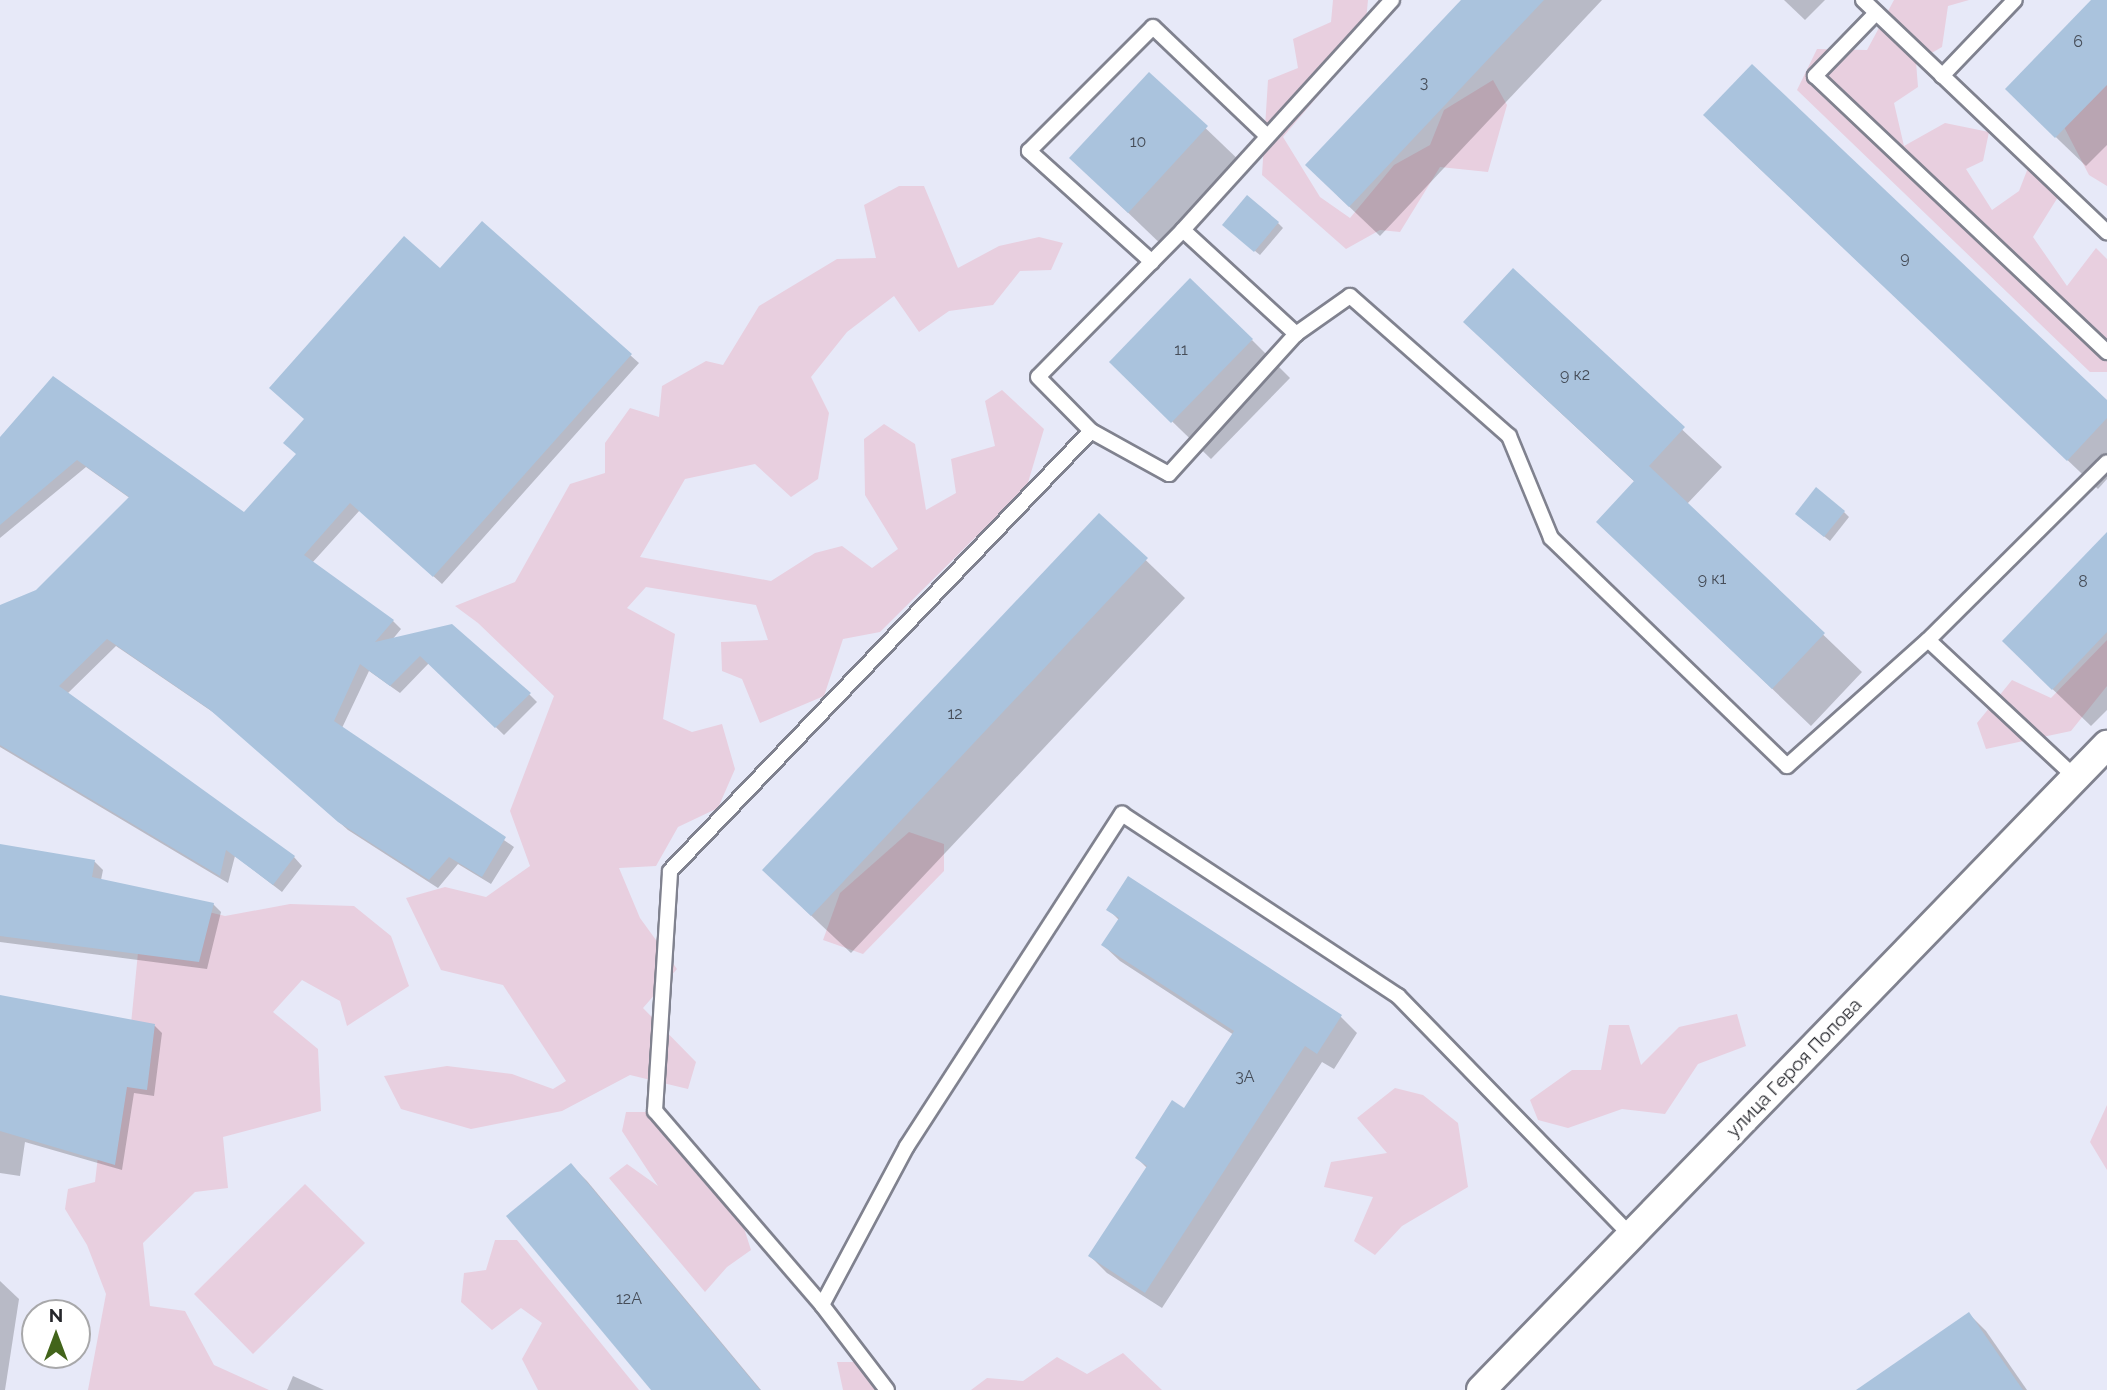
<!DOCTYPE html>
<html>
<head>
<meta charset="utf-8">
<style>
  body { margin:0 }
  #map { position:relative; width:2107px; height:1390px; overflow:hidden; background:#e7e9f8; font-family:Raleway,sans-serif }
  div>[style] { position:absolute }
  .green>* { inset:0; background:#e8cfdf }
  .shadow>* { inset:0; background:#0003 }
  .building>* { inset:0; background:#aac3dd }
  .roads { filter:drop-shadow(2px 0 #80828f) drop-shadow(-2px 0 #80828f) drop-shadow(0 2px #80828f) drop-shadow(0 -2px #80828f) }
  .service>* { height:14px; margin:-7px; padding:0 7px; transform-origin:7px; border-radius:7px; background:#fff }
  .minor>* { height:28px; margin:-14px; padding:0 14px; transform-origin:14px; border-radius:14px; background:#fff }
  span { translate:-50% -50%; white-space:nowrap; text-align:center; line-height:1.15; -webkit-text-stroke:7px #fff; paint-order:stroke }
  .number-label { font-size:16px; color:#464d58 }
  .number-label span { -webkit-text-stroke-width:0 }
  .street-label { font-size:19px; color:#25262b }
  .north { position:absolute; left:21px; top:1299px; width:70px; height:70px; box-sizing:border-box; background:#fff; border:2px solid #a8a8aa; border-radius:50%; rotate:0deg; font-size:19px; font-weight:700; line-height:28px; text-align:center; color:#25262b }
  .north::after { content:''; display:block; margin:auto; width:24px; height:32px; background:#42641a; clip-path:polygon(50% 0,100% 100%,50% 72%,0 100%) }
</style>
</head>
<body>
<div id="map">
  <div class="green">
    <i style="clip-path:polygon(1333px 0,1368px 0,1364px 42px,1283px 137px,1320px 197px,1350px 218px,1394px 165px,1430px 145px,1444px 110px,1493px 80px,1507px 105px,1488px 172px,1440px 167px,1400px 232px,1380px 230px,1346px 249px,1262px 175px,1268px 80px,1298px 68px,1293px 39px,1331px 22px)"></i>
    <i style="clip-path:polygon(1894px 0,1969px 0,1948px 6px,1942px 47px,1916px 62px,1918px 87px,1894px 103px,1904px 146px,1945px 123px,1989px 132px,1983px 161px,1966px 169px,1992px 210px,2019px 191px,2035px 150px,2068px 181px,2033px 237px,2067px 286px,2096px 248px,2107px 259px,2107px 372px,2090px 372px,1797px 90px,1817px 49px,1867px 50px)"></i>
    <i style="clip-path:polygon(2107px 74px,2107px 186px,2089px 175px,2051px 102px)"></i>
    <i style="clip-path:polygon(899px 186px,924px 186px,958px 268px,999px 246px,1039px 237px,1063px 243px,1051px 270px,1020px 271px,993px 305px,949px 311px,919px 332px,894px 296px,847px 332px,811px 377px,829px 413px,818px 479px,791px 497px,755px 464px,685px 479px,640px 557px,771px 581px,815px 553px,842px 546px,872px 568px,898px 549px,865px 495px,864px 439px,884px 424px,915px 444px,926px 510px,956px 493px,951px 459px,995px 446px,985px 401px,1002px 390px,1044px 429px,1027px 486px,880px 632px,843px 639px,824px 696px,760px 723px,742px 679px,722px 671px,721px 642px,768px 640px,756px 605px,646px 587px,627px 608px,675px 634px,663px 719px,692px 732px,722px 724px,735px 769px,718px 808px,678px 827px,656px 866px,619px 868px,640px 918px,677px 969px,643px 1008px,696px 1062px,688px 1089px,630px 1075px,562px 1111px,471px 1129px,401px 1109px,384px 1076px,447px 1066px,512px 1074px,553px 1089px,566px 1081px,503px 985px,441px 970px,406px 898px,445px 887px,486px 897px,530px 866px,510px 811px,554px 696px,478px 623px,455px 606px,515px 582px,570px 484px,605px 473px,605px 443px,630px 408px,659px 417px,662px 386px,706px 361px,723px 365px,759px 306px,837px 259px,876px 258px,864px 205px)"></i>
    <i style="clip-path:polygon(2107px 640px,2107px 686px,2071px 731px,1986px 749px,1977px 723px,2012px 680px,2051px 698px)"></i>
    <i style="clip-path:polygon(909px 832px,944px 844px,944px 871px,863px 954px,823px 940px,840px 893px)"></i>
    <i style="clip-path:polygon(290px 904px,354px 906px,391px 936px,409px 986px,347px 1026px,340px 1001px,302px 980px,273px 1012px,318px 1049px,321px 1111px,223px 1137px,228px 1188px,195px 1192px,143px 1243px,150px 1306px,185px 1311px,214px 1365px,269px 1390px,88px 1390px,106px 1294px,87px 1245px,65px 1209px,68px 1189px,95px 1182px,102px 1122px,123px 1106px,140px 932px,180px 905px,225px 916px)"></i>
    <i style="clip-path:polygon(1737px 1014px,1746px 1046px,1698px 1064px,1665px 1114px,1622px 1109px,1568px 1128px,1538px 1120px,1530px 1100px,1572px 1070px,1601px 1070px,1609px 1025px,1629px 1025px,1641px 1065px,1679px 1027px)"></i>
    <i style="clip-path:polygon(1395px 1088px,1423px 1095px,1458px 1123px,1468px 1187px,1402px 1226px,1375px 1255px,1354px 1241px,1373px 1197px,1324px 1187px,1331px 1162px,1387px 1153px,1357px 1118px)"></i>
    <i style="clip-path:polygon(2107px 1105px,2107px 1170px,2090px 1142px)"></i>
    <i style="clip-path:polygon(626px 1112px,646px 1112px,711px 1191px,734px 1197px,751px 1250px,727px 1267px,705px 1292px,609px 1178px,627px 1164px,658px 1186px,622px 1131px)"></i>
    <i style="clip-path:polygon(305px 1184px,365px 1243px,253px 1354px,194px 1294px)"></i>
    <i style="clip-path:polygon(495px 1240px,517px 1240px,639px 1390px,538px 1390px,522px 1359px,542px 1323px,521px 1308px,492px 1330px,461px 1302px,464px 1273px,486px 1270px)"></i>
    <i style="clip-path:polygon(1123px 1353px,1162px 1390px,971px 1390px,987px 1378px,1023px 1381px,1057px 1357px,1087px 1374px)"></i>
    <i style="clip-path:polygon(837px 1362px,857px 1362px,878px 1390px,843px 1390px)"></i>
  </div>
  <div class="shadow">
    <i style="clip-path:polygon(1463px 0,1602px 0,1380px 236px,1337px 195px)"></i>
    <i style="clip-path:polygon(1784px 0,1825px 0,1805px 20px)"></i>
    <i style="clip-path:polygon(2093px 0,2107px 0,2107px 145px,2086px 166px,2037px 119px)"></i>
    <i style="clip-path:polygon(1149px 74px,1245px 166px,1167px 250px,1071px 158px)"></i>
    <i style="clip-path:polygon(1735px 145px,2107px 402px,2107px 479px,2098px 489px)"></i>
    <i style="clip-path:polygon(482px 223px,639px 363px,442px 584px,360px 510px,312px 563px,393px 621px,401px 629px,392px 640px,529px 694px,537px 702px,504px 735px,429px 663px,400px 693px,369px 671px,342px 728px,514px 847px,491px 884px,458px 864px,438px 888px,348px 830px,220px 717px,116px 646px,67px 694px,294px 857px,302px 866px,282px 892px,235px 856px,228px 883px,0 747px,0 607px,37px 591px,131px 499px,86px 467px,0 538px,0 440px,53px 378px,244px 515px,298px 455px,440px 270px)"></i>
    <i style="clip-path:polygon(1278px 223px,1283px 228px,1260px 255px,1229px 230px)"></i>
    <i style="clip-path:polygon(1513px 271px,1722px 467px,1687px 504px,1862px 672px,1811px 726px,1598px 522px,1636px 483px,1504px 360px)"></i>
    <i style="clip-path:polygon(1252px 340px,1290px 378px,1211px 459px,1150px 400px)"></i>
    <i style="clip-path:polygon(1844px 512px,1849px 517px,1830px 541px,1802px 519px)"></i>
    <i style="clip-path:polygon(1099px 515px,1185px 598px,851px 953px,803px 908px)"></i>
    <i style="clip-path:polygon(2107px 535px,2107px 710px,2091px 726px,2042px 679px)"></i>
    <i style="clip-path:polygon(0 846px,95px 862px,103px 870px,101px 880px,213px 904px,221px 912px,207px 969px,0 942px)"></i>
    <i style="clip-path:polygon(1129px 879px,1341px 1017px,1357px 1033px,1334px 1069px,1322px 1062px,1162px 1308px,1107px 1273px,1090px 1256px,1147px 1168px,1137px 1158px,1185px 1111px,1234px 1035px,1120px 961px,1103px 945px,1119px 920px,1109px 910px)"></i>
    <i style="clip-path:polygon(0 996px,155px 1026px,162px 1033px,154px 1096px,134px 1093px,122px 1170px,25px 1142px,20px 1176px,0 1173px)"></i>
    <i style="clip-path:polygon(571px 1165px,587px 1181px,761px 1390px,653px 1390px)"></i>
    <i style="clip-path:polygon(0 1281px,19px 1299px,5px 1390px,0 1390px)"></i>
    <i style="clip-path:polygon(1969px 1314px,1986px 1331px,2027px 1390px,1864px 1390px)"></i>
    <i style="clip-path:polygon(293px 1376px,324px 1390px,287px 1390px)"></i>
  </div>
  <div class="building">
    <i style="clip-path:polygon(1461px 0,1544px 0,1349px 207px,1305px 165px)"></i>
    <i style="clip-path:polygon(2091px 0,2107px 0,2107px 85px,2055px 138px,2005px 89px)"></i>
    <i style="clip-path:polygon(1752px 64px,2107px 400px,2107px 418px,2067px 461px,1703px 115px)"></i>
    <i style="clip-path:polygon(1149px 72px,1208px 126px,1128px 213px,1069px 158px)"></i>
    <i style="clip-path:polygon(1247px 195px,1279px 222px,1254px 252px,1222px 225px)"></i>
    <i style="clip-path:polygon(482px 221px,632px 354px,433px 577px,350px 503px,304px 555px,394px 620px,375px 642px,452px 624px,531px 693px,495px 728px,420px 656px,390px 686px,360px 664px,334px 721px,506px 837px,482px 877px,449px 857px,429px 880px,338px 822px,209px 709px,107px 639px,59px 686px,295px 856px,273px 885px,226px 850px,220px 876px,0 745px,0 605px,36px 590px,129px 497px,77px 460px,0 525px,0 437px,53px 376px,244px 512px,296px 454px,283px 443px,304px 419px,269px 388px,404px 236px,440px 268px)"></i>
    <i style="clip-path:polygon(1513px 268px,1685px 427px,1649px 466px,1825px 633px,1772px 689px,1596px 522px,1634px 481px,1463px 322px)"></i>
    <i style="clip-path:polygon(1190px 278px,1253px 339px,1171px 423px,1109px 362px)"></i>
    <i style="clip-path:polygon(1816px 487px,1845px 511px,1824px 537px,1795px 514px)"></i>
    <i style="clip-path:polygon(1099px 513px,1148px 558px,811px 916px,762px 870px)"></i>
    <i style="clip-path:polygon(2107px 532px,2107px 632px,2052px 690px,2002px 641px)"></i>
    <i style="clip-path:polygon(0 844px,95px 860px,92px 877px,214px 903px,199px 962px,0 936px)"></i>
    <i style="clip-path:polygon(1128px 876px,1342px 1015px,1317px 1054px,1305px 1046px,1145px 1293px,1088px 1256px,1147px 1166px,1135px 1158px,1172px 1100px,1184px 1108px,1234px 1031px,1101px 945px,1119px 918px,1106px 910px)"></i>
    <i style="clip-path:polygon(0 995px,155px 1024px,147px 1090px,127px 1087px,115px 1165px,0 1131px)"></i>
    <i style="clip-path:polygon(571px 1163px,760px 1390px,651px 1390px,506px 1216px)"></i>
    <i style="clip-path:polygon(1969px 1312px,2023px 1390px,1856px 1390px)"></i>
  </div>
  <div class="roads">
    <div class="service">
      <i style="left:1392px;top:0;width:311px;rotate:132.3deg"></i>
      <i style="left:1183px;top:230px;width:206px;rotate:134.6deg"></i>
      <i style="left:1038px;top:377px;width:76px;rotate:45.5deg"></i>
      <i style="left:1091px;top:431px;width:89px;rotate:28.9deg"></i>
      <i style="left:1169px;top:474px;width:189px;rotate:-47.8deg"></i>
      <i style="left:1296px;top:334px;width:66px;rotate:-35.1deg"></i>
      <i style="left:1350px;top:296px;width:212px;rotate:41.4deg"></i>
      <i style="left:1509px;top:436px;width:110px;rotate:67.6deg"></i>
      <i style="left:1551px;top:538px;width:328px;rotate:44deg"></i>
      <i style="left:1787px;top:766px;width:189px;rotate:-41.8deg"></i>
      <i style="left:1863px;top:0;width:337px;rotate:43.6deg"></i>
      <i style="left:1876px;top:13px;width:88px;rotate:134.1deg"></i>
      <i style="left:1815px;top:76px;width:402px;rotate:43.4deg"></i>
      <i style="left:1942px;top:76px;width:105px;rotate:-46.2deg"></i>
      <i style="left:1183px;top:230px;width:154px;rotate:42.6deg"></i>
      <i style="left:1152px;top:262px;width:166px;rotate:-137.9deg"></i>
      <i style="left:1029px;top:151px;width:175px;rotate:-45deg"></i>
      <i style="left:1153px;top:27px;width:158px;rotate:43.7deg"></i>
      <i style="left:2076px;top:778px;width:202px;rotate:-137deg"></i>
      <i style="left:1928px;top:640px;width:252px;rotate:-44.8deg"></i>
      <i style="left:822px;top:1305px;width:180px;rotate:-61.9deg"></i>
      <i style="left:907px;top:1146px;width:396px;rotate:-57.1deg"></i>
      <i style="left:1122px;top:814px;width:331px;rotate:33.4deg"></i>
      <i style="left:1398px;top:996px;width:334px;rotate:45.8deg"></i>
      <i style="left:887px;top:1390px;width:107px;rotate:-127.4deg"></i>
      <i style="left:822px;top:1305px;width:256px;rotate:-130.7deg"></i>
      <i style="left:655px;top:1111px;width:240px;rotate:-86.4deg"></i>
      <i style="left:670px;top:871px;width:609px;rotate:-46.26deg"></i>
    </div>
    <div class="minor">
      <i style="left:1481px;top:1390px;width:899px;rotate:-45.86deg"></i>
    </div>
  </div>
  <div class="number-label">
    <span style="left:2078px;top:42px">6</span>
    <span style="left:1424px;top:83px">3</span>
    <span style="left:1138px;top:142px">10</span>
    <span style="left:1905px;top:258px">9</span>
    <span style="left:1181px;top:350px">11</span>
    <span style="left:1575px;top:375px">9 к2</span>
    <span style="left:1712px;top:579px">9 к1</span>
    <span style="left:2083px;top:582px">8</span>
    <span style="left:955px;top:714px">12</span>
    <span style="left:1245px;top:1077px">3А</span>
    <span style="left:629px;top:1299px">12А</span>
  </div>
  <div class="street-label">
    <span style="left:1794px;top:1068px;rotate:-46deg">улица Героя Попова</span>
  </div>
  <div class="north">N</div>
</div>
</body>
</html>
